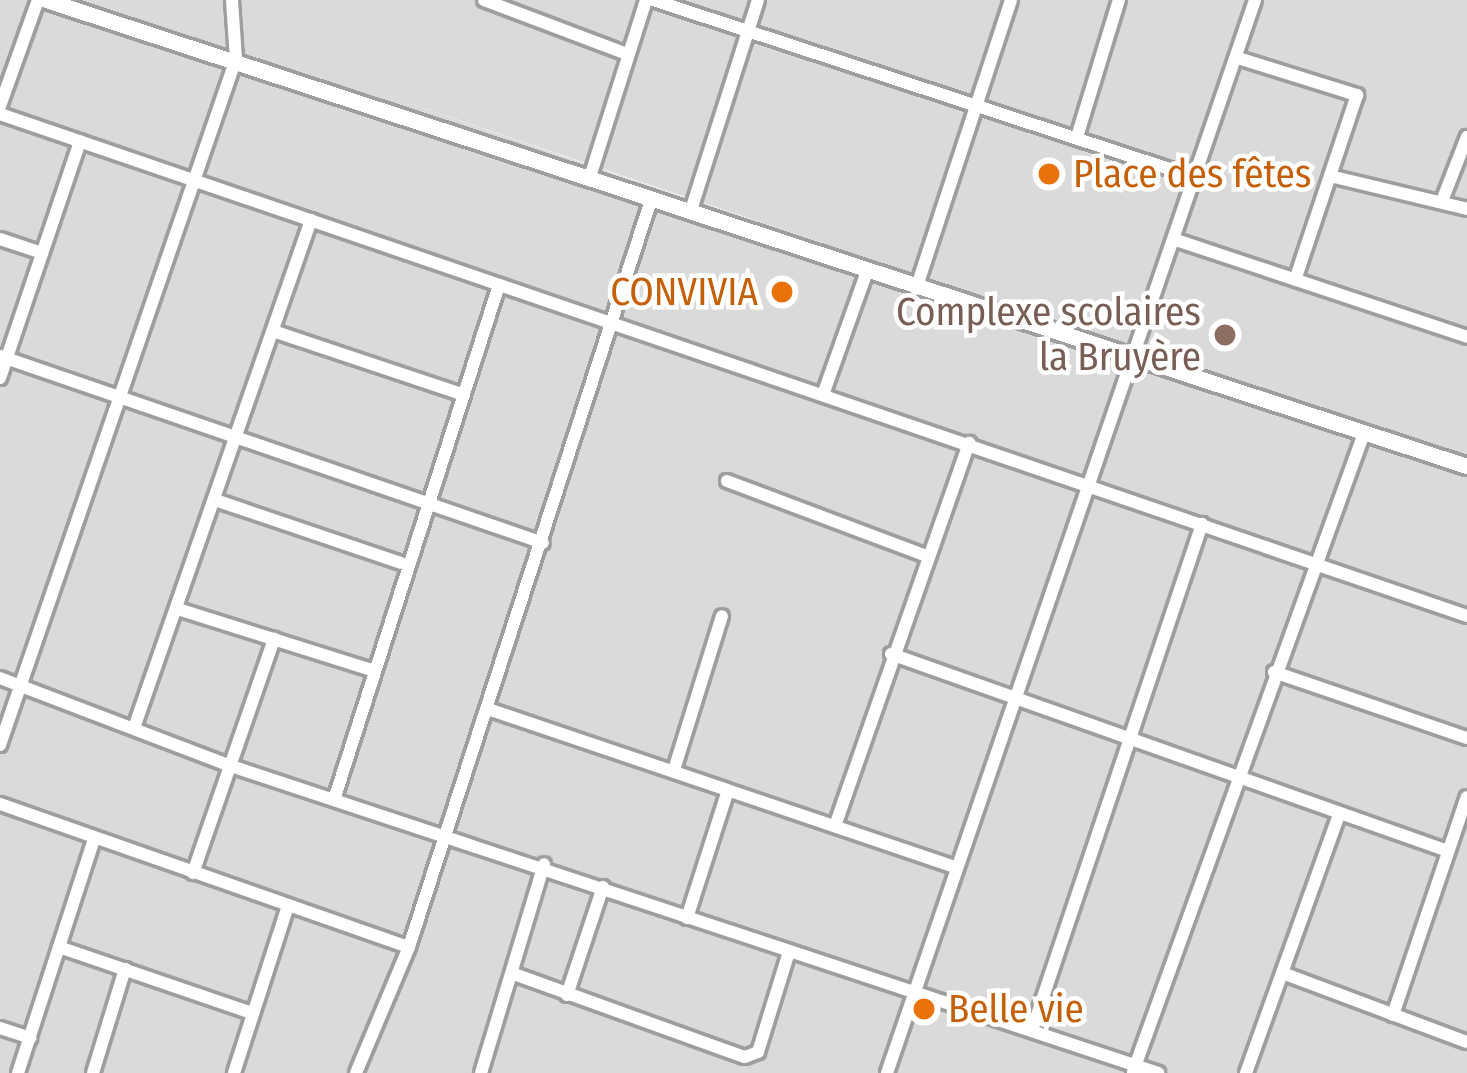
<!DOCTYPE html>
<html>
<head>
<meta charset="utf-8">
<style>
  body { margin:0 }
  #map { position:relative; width:1467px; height:1073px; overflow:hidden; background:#efe8e3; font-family:"Fira Sans Condensed",sans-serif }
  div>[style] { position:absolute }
  .residential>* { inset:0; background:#dbdada }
  .roads { filter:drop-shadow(3px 0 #9e9e9e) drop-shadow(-3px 0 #9e9e9e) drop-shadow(0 3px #9e9e9e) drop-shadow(0 -3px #9e9e9e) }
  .minor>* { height:12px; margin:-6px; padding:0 6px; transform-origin:6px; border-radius:6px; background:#fff }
  .tertiary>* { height:15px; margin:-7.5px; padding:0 7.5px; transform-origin:7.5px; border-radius:7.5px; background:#fff }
  .dots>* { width:33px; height:33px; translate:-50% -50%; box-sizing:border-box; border:6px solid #fff; border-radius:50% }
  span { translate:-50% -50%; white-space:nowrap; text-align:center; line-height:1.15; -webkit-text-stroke:9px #fff; paint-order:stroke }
  .food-label { font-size:39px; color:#c56008 }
  .left { translate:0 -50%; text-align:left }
  .right { translate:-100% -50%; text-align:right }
  .education-label { font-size:39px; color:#785e54 }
</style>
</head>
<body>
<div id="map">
  <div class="residential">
    <i style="clip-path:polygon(0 0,1467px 0,1467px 461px,362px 87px,1467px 469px,1467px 1073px,0 1073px)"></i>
  </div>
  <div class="roads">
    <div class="minor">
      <i style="left:484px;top:0;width:150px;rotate:20.7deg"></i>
      <i style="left:653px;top:0;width:572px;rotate:18.12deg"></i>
      <i style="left:1238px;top:58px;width:125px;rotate:17.3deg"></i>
      <i style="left:1357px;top:95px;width:195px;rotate:108.5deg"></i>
      <i style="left:0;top:106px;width:113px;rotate:-70.3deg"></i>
      <i style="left:0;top:114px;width:1551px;rotate:18.89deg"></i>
      <i style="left:1077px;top:137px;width:143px;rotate:-73deg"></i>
      <i style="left:1330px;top:176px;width:141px;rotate:13.5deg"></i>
      <i style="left:589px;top:180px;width:189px;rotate:-72.4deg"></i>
      <i style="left:1442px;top:201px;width:69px;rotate:-68.7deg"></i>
      <i style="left:691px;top:210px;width:220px;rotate:-72.3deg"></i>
      <i style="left:0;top:239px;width:44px;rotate:18.4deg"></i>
      <i style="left:1176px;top:240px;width:307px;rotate:18.4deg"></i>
      <i style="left:916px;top:289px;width:304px;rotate:-71.8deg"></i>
      <i style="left:273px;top:331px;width:201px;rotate:18.5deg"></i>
      <i style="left:0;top:356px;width:574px;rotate:19deg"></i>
      <i style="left:0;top:378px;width:250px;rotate:-71.3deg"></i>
      <i style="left:824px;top:392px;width:128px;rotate:-70.4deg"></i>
      <i style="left:727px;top:481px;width:216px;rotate:20.6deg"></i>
      <i style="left:215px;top:500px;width:196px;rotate:18.7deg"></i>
      <i style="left:178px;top:609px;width:202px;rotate:17.5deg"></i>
      <i style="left:891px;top:654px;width:591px;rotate:19.48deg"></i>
      <i style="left:1274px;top:672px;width:204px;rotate:18.9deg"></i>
      <i style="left:0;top:678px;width:244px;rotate:20.9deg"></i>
      <i style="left:228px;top:765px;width:980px;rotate:18.32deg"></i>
      <i style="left:488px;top:709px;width:492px;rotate:18.7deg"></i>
      <i style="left:134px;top:728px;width:538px;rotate:-70.79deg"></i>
      <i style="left:0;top:745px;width:725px;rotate:-71.02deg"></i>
      <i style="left:236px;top:59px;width:59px;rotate:-93.9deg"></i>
      <i style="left:674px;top:770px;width:161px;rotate:-72.7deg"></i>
      <i style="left:334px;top:800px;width:541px;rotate:-72.24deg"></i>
      <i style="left:0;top:804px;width:433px;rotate:19.3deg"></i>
      <i style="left:836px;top:823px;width:403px;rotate:-70.7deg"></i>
      <i style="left:193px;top:873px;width:248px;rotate:-70.9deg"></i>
      <i style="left:687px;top:918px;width:134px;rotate:-72.2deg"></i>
      <i style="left:59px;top:947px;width:204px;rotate:18.9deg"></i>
      <i style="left:514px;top:974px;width:245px;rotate:19.8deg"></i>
      <i style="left:745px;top:1057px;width:14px;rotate:-21deg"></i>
      <i style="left:758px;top:1052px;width:105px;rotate:-72.8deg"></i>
      <i style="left:1285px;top:974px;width:194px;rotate:20.5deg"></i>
      <i style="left:567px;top:995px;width:114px;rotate:-71.6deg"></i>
      <i style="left:1393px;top:1015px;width:230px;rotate:-71.3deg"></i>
      <i style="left:0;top:1028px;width:32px;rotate:18deg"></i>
      <i style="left:1032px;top:1030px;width:534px;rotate:-71.43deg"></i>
      <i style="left:1133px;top:1072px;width:679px;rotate:-70.12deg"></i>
      <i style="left:18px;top:1073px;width:246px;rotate:-72deg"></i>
      <i style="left:93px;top:1073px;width:109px;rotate:-72.9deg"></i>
      <i style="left:234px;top:1073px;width:172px;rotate:-72.1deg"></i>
      <i style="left:356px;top:1073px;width:137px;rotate:-67.2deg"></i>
      <i style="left:409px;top:947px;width:788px;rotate:-72.05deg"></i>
      <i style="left:481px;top:1073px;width:218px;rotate:-73.2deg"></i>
      <i style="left:887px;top:1073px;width:1134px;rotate:-71.07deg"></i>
      <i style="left:1246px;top:1073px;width:272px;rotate:-70.2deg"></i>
    </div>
    <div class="tertiary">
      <i style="left:46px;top:0;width:1495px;rotate:18.16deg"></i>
    </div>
  </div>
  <div class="dots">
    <i style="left:1049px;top:174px;background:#e8710a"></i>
    <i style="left:782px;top:292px;background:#e8710a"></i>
    <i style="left:1225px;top:335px;background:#8d6e63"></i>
    <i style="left:924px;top:1009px;background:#e8710a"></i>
  </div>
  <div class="food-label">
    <span class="left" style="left:1073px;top:174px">Place des fêtes</span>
    <span class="right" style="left:758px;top:292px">CONVIVIA</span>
    <span class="left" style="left:948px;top:1009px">Belle vie</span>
  </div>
  <div class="education-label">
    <span class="right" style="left:1201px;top:335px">Complexe scolaires<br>la Bruyère</span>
  </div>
</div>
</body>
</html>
